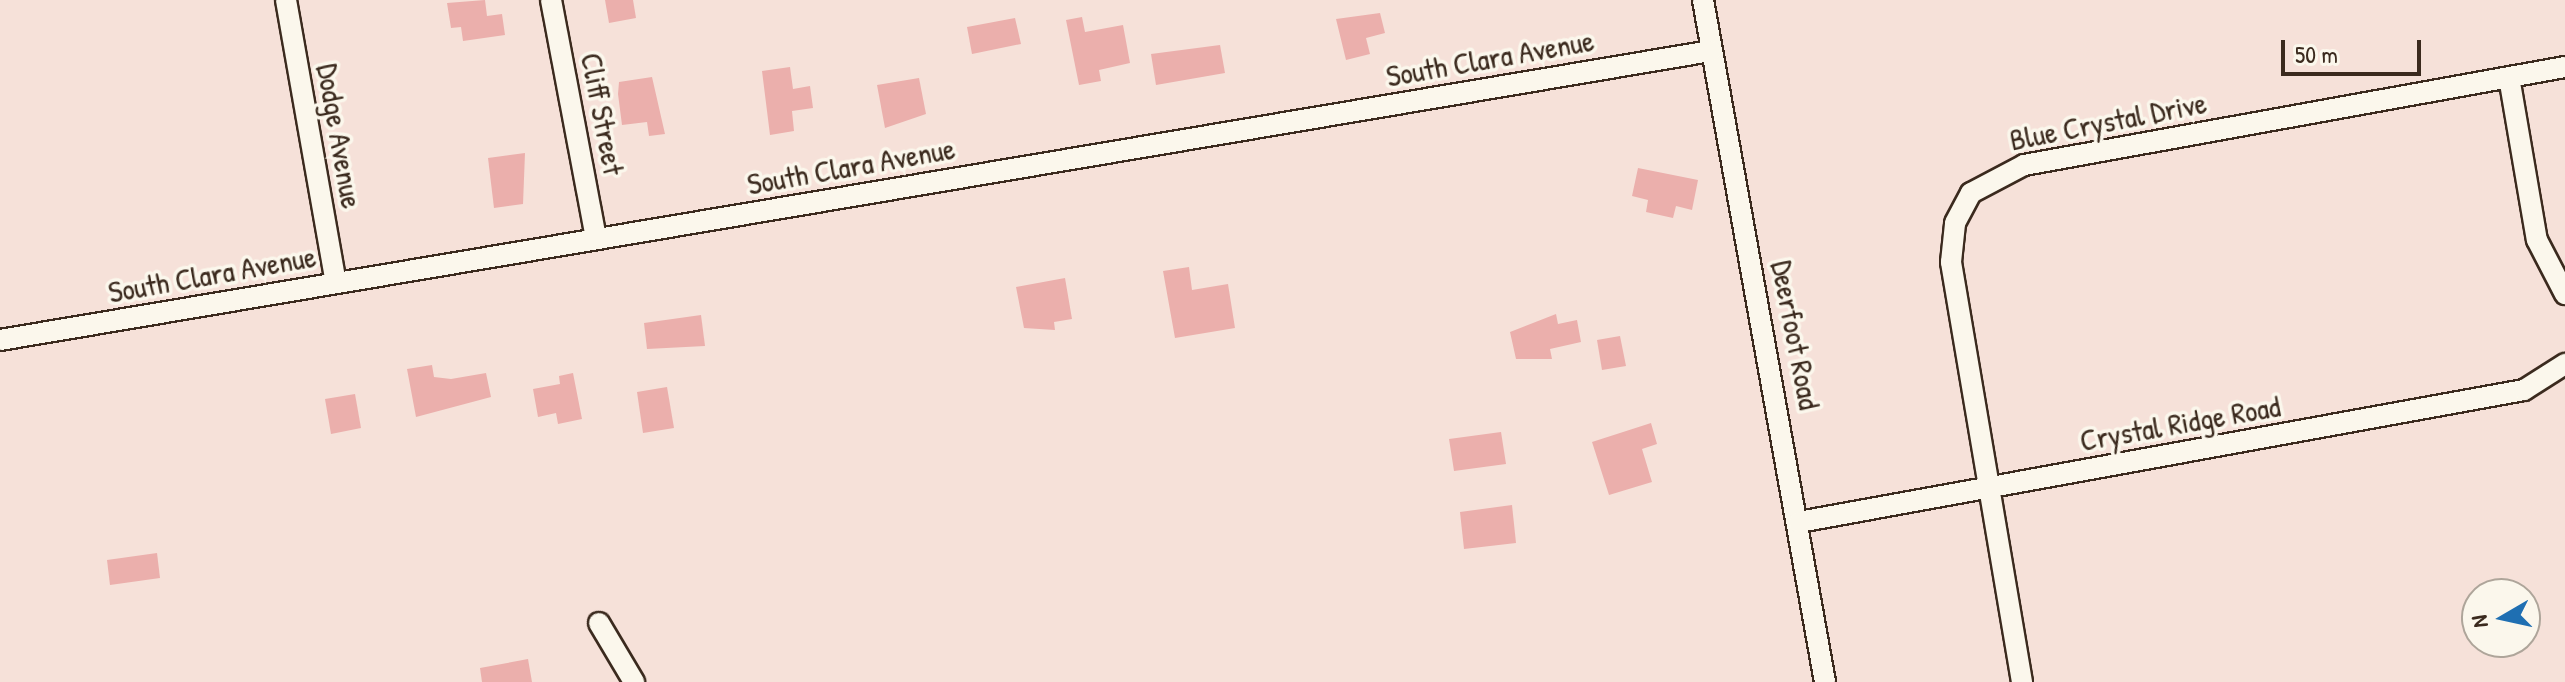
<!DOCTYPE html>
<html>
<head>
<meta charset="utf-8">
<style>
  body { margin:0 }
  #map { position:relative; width:2565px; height:682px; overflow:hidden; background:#f6e1d9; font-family:"Patrick Hand",sans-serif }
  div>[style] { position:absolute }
  .building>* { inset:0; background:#ebafac }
  .roads { filter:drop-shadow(2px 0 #3b2a1e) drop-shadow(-2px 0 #3b2a1e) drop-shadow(0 2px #3b2a1e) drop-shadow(0 -2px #3b2a1e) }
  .minor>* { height:20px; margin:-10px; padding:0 10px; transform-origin:10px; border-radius:10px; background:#fbf7ec }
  span { translate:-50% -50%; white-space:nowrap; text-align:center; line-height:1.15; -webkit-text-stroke:7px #fbf7ec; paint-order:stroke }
  .street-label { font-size:30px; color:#3b2a1e }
  .north { position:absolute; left:2461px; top:578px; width:80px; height:80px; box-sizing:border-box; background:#fbf7ec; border:2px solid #aea59a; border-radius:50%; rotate:261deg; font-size:22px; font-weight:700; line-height:32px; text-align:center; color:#3b2a1e }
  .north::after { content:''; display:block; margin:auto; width:28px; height:36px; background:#1f6fb2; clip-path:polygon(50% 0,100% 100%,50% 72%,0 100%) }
  .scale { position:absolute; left:2281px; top:40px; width:140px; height:36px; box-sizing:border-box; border:4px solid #3b2a1e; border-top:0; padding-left:10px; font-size:24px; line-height:28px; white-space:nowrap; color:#3b2a1e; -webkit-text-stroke:6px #fbf7ec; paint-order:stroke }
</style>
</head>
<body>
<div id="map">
  <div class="building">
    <i style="clip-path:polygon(485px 0,487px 16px,502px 14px,505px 35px,463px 41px,461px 27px,451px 28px,447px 3px)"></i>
    <i style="clip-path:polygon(605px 0,633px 0,636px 18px,609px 23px)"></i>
    <i style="clip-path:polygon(1380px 13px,1385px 33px,1366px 38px,1370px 54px,1346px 60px,1336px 19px)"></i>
    <i style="clip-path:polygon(1082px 17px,1085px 32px,1123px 25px,1130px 63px,1099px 70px,1101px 81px,1079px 85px,1066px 20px)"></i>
    <i style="clip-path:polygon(1015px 18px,1021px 44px,972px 54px,967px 27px)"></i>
    <i style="clip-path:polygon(1220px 45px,1225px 73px,1156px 85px,1151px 54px)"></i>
    <i style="clip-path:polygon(790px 67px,793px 89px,810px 86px,813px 108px,792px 111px,794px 131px,770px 135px,762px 71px)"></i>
    <i style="clip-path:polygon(652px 77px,665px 134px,649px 136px,647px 122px,622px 125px,618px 94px,619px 82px)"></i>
    <i style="clip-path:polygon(919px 78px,926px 114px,885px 128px,877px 85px)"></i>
    <i style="clip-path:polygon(525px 153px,523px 204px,494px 208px,488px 158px)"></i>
    <i style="clip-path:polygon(1638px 168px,1698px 180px,1692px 210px,1676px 206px,1673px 218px,1646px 212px,1648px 200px,1632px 196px)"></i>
    <i style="clip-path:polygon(1189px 267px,1192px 290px,1228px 284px,1235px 328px,1175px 338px,1163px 271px)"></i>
    <i style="clip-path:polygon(1065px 278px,1072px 319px,1054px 322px,1055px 330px,1024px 328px,1016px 287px)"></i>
    <i style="clip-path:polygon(1556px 314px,1558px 324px,1577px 320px,1581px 342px,1550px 349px,1552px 359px,1516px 359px,1510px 332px)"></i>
    <i style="clip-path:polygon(701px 315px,705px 346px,647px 349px,644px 323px)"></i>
    <i style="clip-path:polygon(1620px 336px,1626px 366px,1602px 370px,1597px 340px)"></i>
    <i style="clip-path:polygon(432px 365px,434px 377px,451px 379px,486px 373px,491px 397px,416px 417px,407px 369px)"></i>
    <i style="clip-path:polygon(573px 373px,582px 419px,558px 424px,556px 413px,538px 417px,533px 389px,560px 384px,559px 376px)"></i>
    <i style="clip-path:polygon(667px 387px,674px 428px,643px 433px,637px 392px)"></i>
    <i style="clip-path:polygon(355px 394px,361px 428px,331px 434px,325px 399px)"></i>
    <i style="clip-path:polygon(1651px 423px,1657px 444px,1642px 449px,1652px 482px,1609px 495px,1592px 442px)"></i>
    <i style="clip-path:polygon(1501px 432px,1506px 464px,1454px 471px,1449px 439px)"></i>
    <i style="clip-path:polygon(1512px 505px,1516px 543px,1464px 549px,1460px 512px)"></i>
    <i style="clip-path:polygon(157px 553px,160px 578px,110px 585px,107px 560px)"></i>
    <i style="clip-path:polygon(528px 659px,532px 682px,482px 682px,480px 668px)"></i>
  </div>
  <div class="roads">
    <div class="minor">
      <i style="left:286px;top:0;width:287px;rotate:80deg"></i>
      <i style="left:551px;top:0;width:243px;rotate:79.3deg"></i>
      <i style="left:1703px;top:0;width:693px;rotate:79.86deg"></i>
      <i style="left:2509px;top:77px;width:165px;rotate:80.3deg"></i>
      <i style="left:2537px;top:240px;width:61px;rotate:62.6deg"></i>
      <i style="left:0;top:340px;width:1735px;rotate:-9.59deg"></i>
      <i style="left:1799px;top:522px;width:737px;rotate:-10.32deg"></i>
      <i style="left:2524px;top:390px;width:49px;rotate:-32.4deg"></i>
      <i style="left:599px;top:623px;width:69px;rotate:59.3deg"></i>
      <i style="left:2022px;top:682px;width:426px;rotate:-99.6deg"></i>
      <i style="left:1951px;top:262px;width:39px;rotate:-84deg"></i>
      <i style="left:1955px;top:223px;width:34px;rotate:-62deg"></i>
      <i style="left:1971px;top:193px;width:60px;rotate:-27.8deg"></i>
      <i style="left:2024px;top:165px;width:550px;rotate:-10.27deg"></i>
    </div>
  </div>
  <div class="street-label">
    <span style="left:1490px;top:58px;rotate:-10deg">South Clara Avenue</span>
    <span style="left:603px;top:114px;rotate:79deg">Cliff Street</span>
    <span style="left:2108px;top:121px;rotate:-11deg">Blue Crystal Drive</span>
    <span style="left:340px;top:136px;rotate:80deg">Dodge Avenue</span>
    <span style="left:851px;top:166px;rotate:-10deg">South Clara Avenue</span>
    <span style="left:212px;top:274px;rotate:-10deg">South Clara Avenue</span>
    <span style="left:1796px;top:335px;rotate:79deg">Deerfoot Road</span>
    <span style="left:2180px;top:423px;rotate:-10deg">Crystal Ridge Road</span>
  </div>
  <div class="north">N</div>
  <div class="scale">50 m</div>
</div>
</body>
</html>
